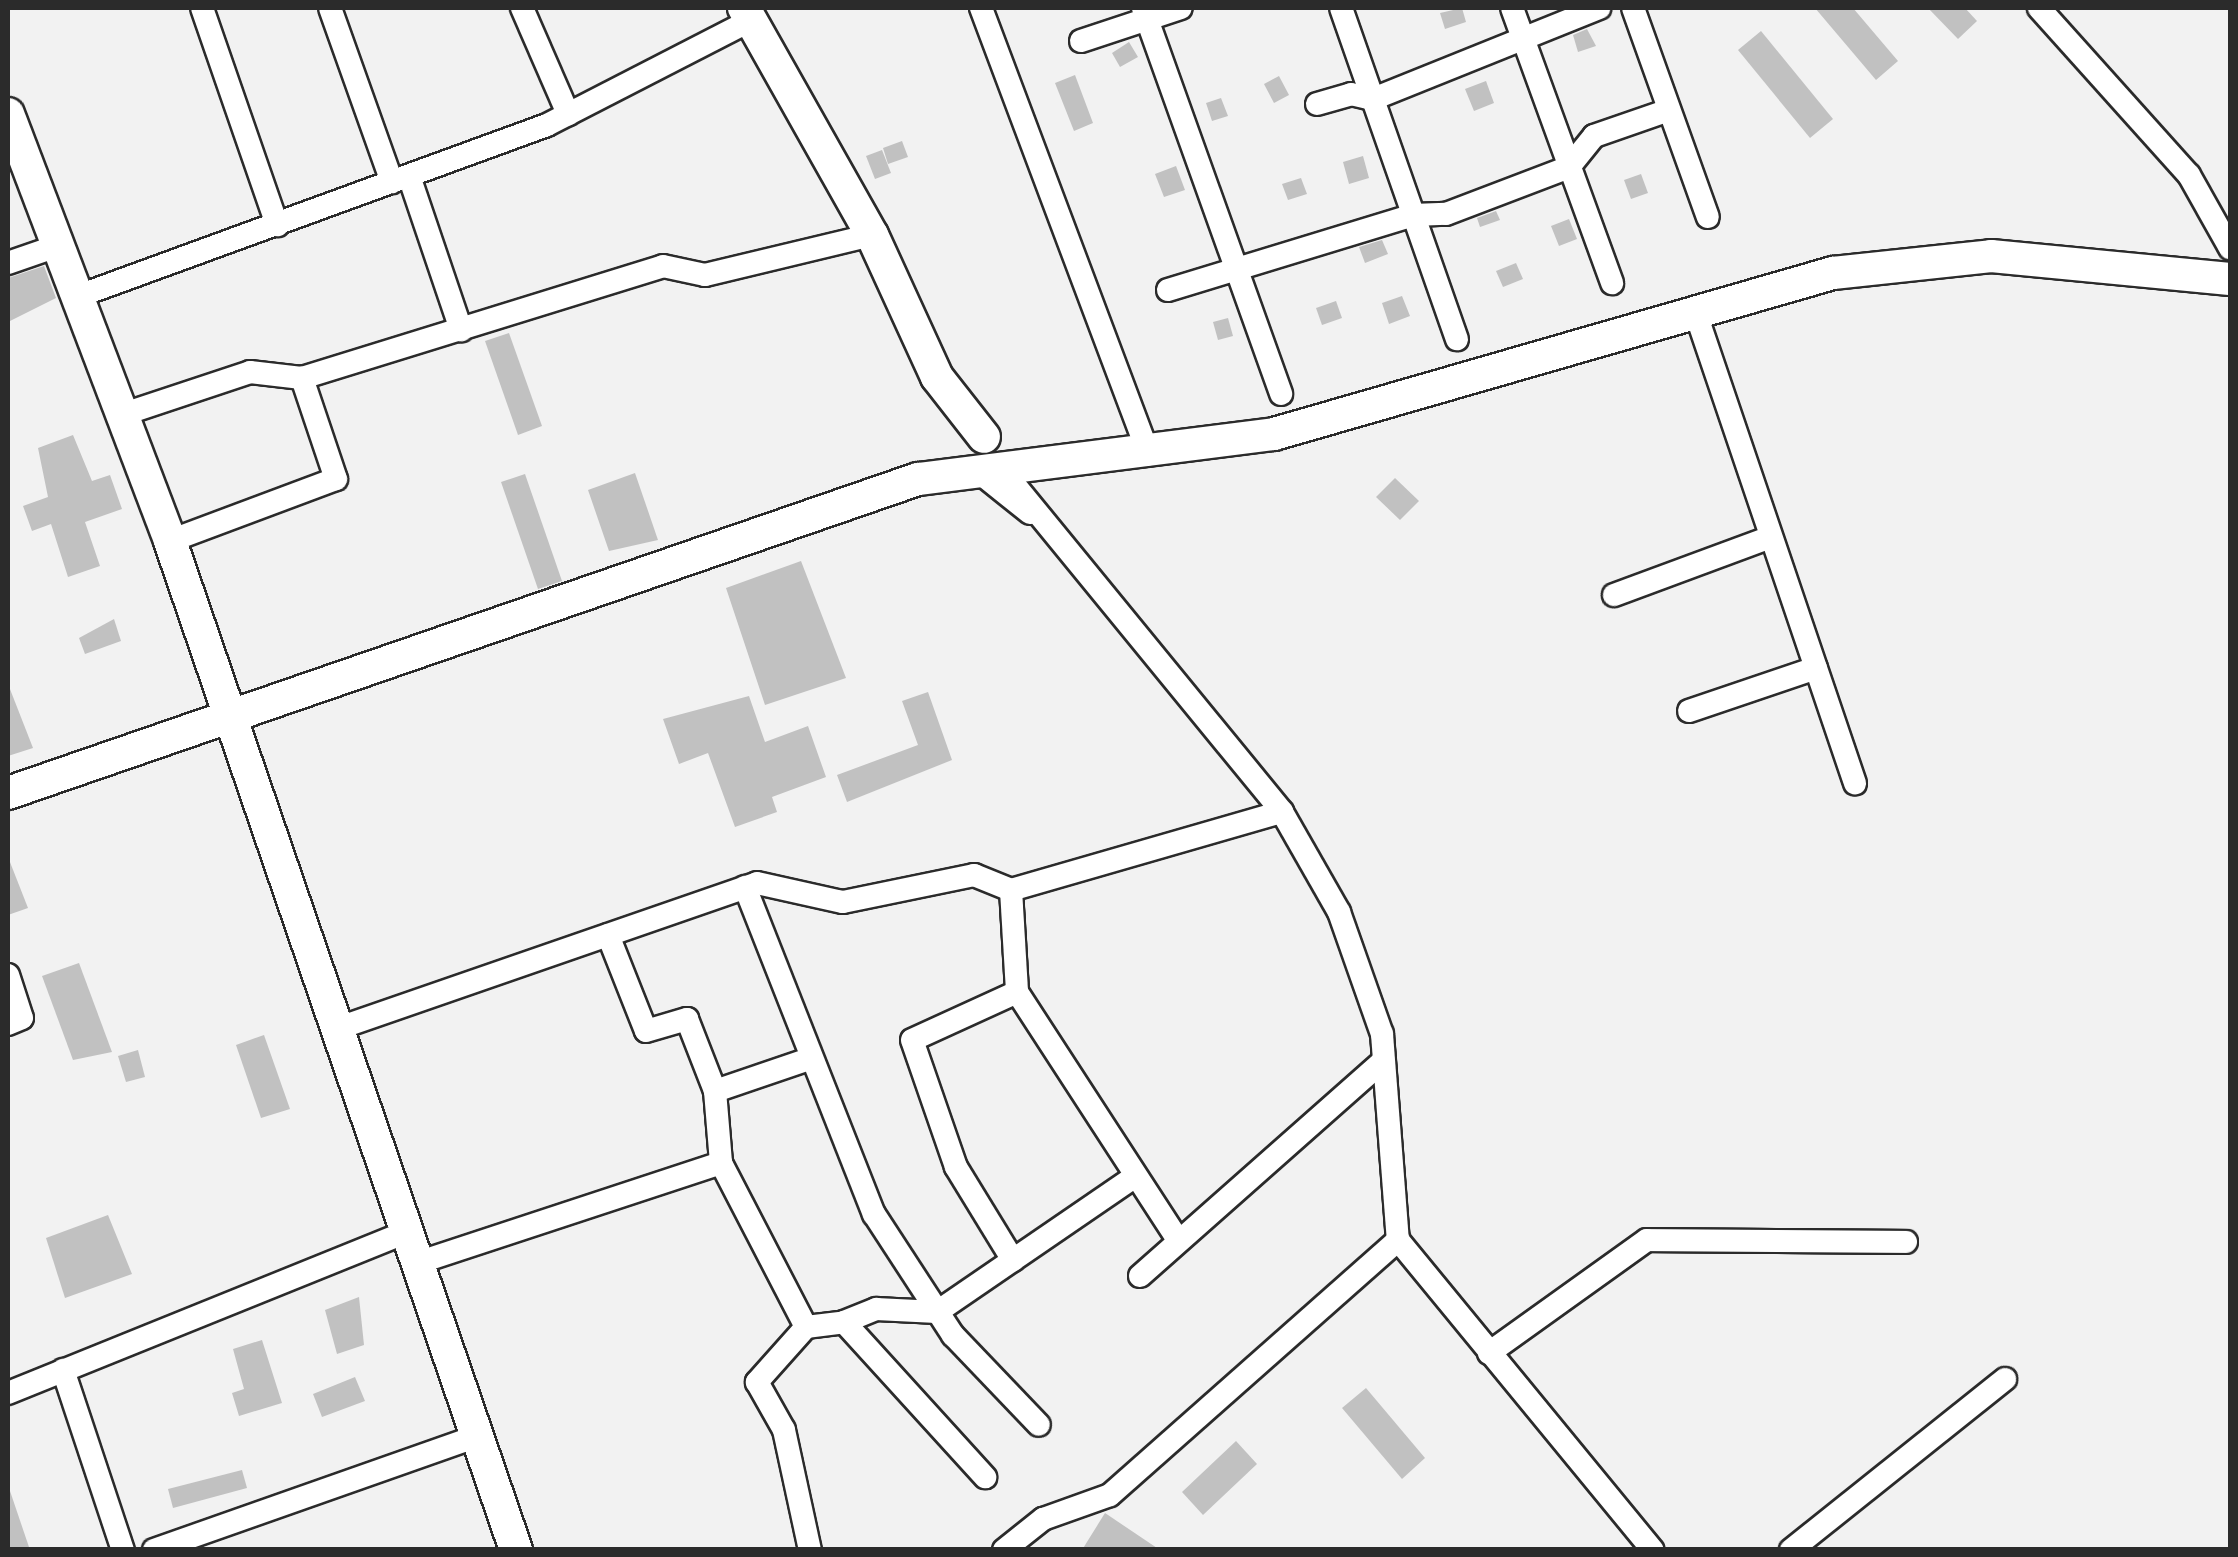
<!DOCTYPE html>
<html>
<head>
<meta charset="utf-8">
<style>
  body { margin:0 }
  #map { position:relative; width:2238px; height:1557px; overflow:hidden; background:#f2f2f2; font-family:"Indie Flower",sans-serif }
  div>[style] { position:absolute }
  .building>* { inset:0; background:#c1c1c1 }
  .roads { filter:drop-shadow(2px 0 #2b2b2b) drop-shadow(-2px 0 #2b2b2b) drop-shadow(0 2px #2b2b2b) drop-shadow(0 -2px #2b2b2b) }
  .street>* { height:22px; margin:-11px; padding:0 11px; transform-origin:11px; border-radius:11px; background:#fff }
  .secondary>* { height:32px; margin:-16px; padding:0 16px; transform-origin:16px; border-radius:16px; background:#fff }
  span { translate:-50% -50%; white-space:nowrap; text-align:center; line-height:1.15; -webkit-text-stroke:8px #fff; paint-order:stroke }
  .frame { position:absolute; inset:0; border:10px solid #2b2b2b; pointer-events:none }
</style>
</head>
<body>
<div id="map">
  <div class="building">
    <i style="clip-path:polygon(1462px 8px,1466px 22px,1445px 29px,1440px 13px)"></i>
    <i style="clip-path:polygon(1815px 8px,1853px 8px,1898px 61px,1876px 80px)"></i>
    <i style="clip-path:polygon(1928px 8px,1965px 8px,1977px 21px,1958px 39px)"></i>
    <i style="clip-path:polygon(1587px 29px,1596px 46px,1578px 52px,1573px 35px)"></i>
    <i style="clip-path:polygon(1761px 31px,1833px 119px,1810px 138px,1738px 50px)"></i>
    <i style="clip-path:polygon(1129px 42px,1138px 57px,1120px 67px,1112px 53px)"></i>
    <i style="clip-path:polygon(1075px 75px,1093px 123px,1074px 131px,1055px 83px)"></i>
    <i style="clip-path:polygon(1279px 76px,1289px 95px,1274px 103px,1264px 84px)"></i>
    <i style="clip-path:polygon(1486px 81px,1494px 103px,1474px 111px,1465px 89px)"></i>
    <i style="clip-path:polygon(1221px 98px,1228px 116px,1212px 121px,1206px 103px)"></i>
    <i style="clip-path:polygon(902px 141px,908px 157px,888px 164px,883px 148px)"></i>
    <i style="clip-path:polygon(882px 150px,891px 173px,875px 179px,866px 156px)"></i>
    <i style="clip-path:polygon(1363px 156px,1369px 178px,1349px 184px,1343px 162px)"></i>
    <i style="clip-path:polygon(1176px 166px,1185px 190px,1164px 197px,1155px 174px)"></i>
    <i style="clip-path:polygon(1641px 174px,1648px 193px,1631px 199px,1624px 180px)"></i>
    <i style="clip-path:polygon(1301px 178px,1307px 194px,1288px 200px,1282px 184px)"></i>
    <i style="clip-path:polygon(1496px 211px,1500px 220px,1480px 227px,1477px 218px)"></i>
    <i style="clip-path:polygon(1569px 219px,1577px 239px,1559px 246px,1551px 226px)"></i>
    <i style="clip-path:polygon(1382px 240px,1388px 254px,1365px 263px,1359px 247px)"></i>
    <i style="clip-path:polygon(1516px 263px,1523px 279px,1503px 287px,1496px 271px)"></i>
    <i style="clip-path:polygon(44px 266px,56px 298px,8px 322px,8px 278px)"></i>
    <i style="clip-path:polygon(1402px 296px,1410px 316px,1389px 324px,1382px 303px)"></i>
    <i style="clip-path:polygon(1336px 301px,1342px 318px,1322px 325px,1316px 308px)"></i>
    <i style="clip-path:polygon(1228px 318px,1233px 336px,1218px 340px,1213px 322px)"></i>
    <i style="clip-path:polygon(509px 333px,542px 426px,518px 435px,485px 341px)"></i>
    <i style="clip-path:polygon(73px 435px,92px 481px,110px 475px,122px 509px,85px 522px,100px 566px,68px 577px,51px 524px,32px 531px,23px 506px,48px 497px,38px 448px)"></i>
    <i style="clip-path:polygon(635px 473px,658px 540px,609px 551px,588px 490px)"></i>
    <i style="clip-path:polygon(525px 474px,562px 581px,538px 589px,501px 482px)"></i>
    <i style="clip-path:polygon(1395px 478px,1419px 501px,1400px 520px,1376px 497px)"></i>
    <i style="clip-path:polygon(801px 561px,846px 678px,765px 705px,726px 588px)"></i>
    <i style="clip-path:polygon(114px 619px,121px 641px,85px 654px,79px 638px)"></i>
    <i style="clip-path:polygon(8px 684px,33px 748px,8px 756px)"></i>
    <i style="clip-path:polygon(928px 692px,952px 760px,847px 802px,837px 775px,918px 745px,902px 701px)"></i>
    <i style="clip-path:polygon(749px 696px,765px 742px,808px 726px,826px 777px,772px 797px,777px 812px,735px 827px,708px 753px,679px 764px,663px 719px)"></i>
    <i style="clip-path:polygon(8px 857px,28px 908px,8px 915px)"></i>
    <i style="clip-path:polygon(79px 963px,112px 1052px,73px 1060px,42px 976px)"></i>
    <i style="clip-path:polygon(264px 1035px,290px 1109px,261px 1118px,236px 1045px)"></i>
    <i style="clip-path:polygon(138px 1050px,145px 1077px,126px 1082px,118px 1056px)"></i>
    <i style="clip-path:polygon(108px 1215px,132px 1274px,65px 1298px,46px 1238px)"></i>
    <i style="clip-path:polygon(359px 1297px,364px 1345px,337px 1354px,325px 1310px)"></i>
    <i style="clip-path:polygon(262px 1340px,282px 1403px,239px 1416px,232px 1393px,244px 1389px,233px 1349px)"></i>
    <i style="clip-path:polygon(355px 1377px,365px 1401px,322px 1417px,313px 1394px)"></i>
    <i style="clip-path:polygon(1366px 1388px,1425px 1458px,1402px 1479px,1342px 1408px)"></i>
    <i style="clip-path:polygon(1236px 1441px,1257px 1464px,1203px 1515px,1182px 1492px)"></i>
    <i style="clip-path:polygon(242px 1470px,247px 1488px,173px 1508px,168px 1489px)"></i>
    <i style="clip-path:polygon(8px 1491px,10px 1491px,30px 1550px,8px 1550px)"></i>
    <i style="clip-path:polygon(1105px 1513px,1160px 1550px,1082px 1550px)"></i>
  </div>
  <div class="roads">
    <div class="street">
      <i style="left:202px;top:8px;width:230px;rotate:70.9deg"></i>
      <i style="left:330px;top:8px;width:185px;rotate:70.4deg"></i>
      <i style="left:522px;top:8px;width:116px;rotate:66.5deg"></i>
      <i style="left:981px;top:8px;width:477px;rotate:69.4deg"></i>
      <i style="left:1143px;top:8px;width:410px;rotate:70.3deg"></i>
      <i style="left:1341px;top:8px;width:351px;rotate:70.7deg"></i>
      <i style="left:1512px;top:8px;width:293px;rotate:70deg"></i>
      <i style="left:1633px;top:8px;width:222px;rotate:70.3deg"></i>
      <i style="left:2039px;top:8px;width:224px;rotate:48.1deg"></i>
      <i style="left:2189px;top:175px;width:84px;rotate:60.7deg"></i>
      <i style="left:1081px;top:41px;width:105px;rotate:-18.3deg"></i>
      <i style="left:1317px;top:104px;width:35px;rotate:-16deg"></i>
      <i style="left:1351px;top:94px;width:23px;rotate:13deg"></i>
      <i style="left:1373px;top:99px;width:244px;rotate:-21.9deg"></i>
      <i style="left:409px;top:176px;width:163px;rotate:71.3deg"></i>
      <i style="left:8px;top:263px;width:52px;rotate:-19.1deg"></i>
      <i style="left:1168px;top:290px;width:256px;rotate:-17deg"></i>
      <i style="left:1413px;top:215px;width:33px;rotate:-2deg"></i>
      <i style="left:1446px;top:214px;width:132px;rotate:-20.9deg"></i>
      <i style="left:1569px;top:167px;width:40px;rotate:-51deg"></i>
      <i style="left:1594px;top:136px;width:79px;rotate:-19.1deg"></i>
      <i style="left:76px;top:297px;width:501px;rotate:-20.06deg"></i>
      <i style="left:547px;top:125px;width:229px;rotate:-27.2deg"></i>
      <i style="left:1694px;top:308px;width:502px;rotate:71.28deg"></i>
      <i style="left:121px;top:415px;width:136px;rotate:-18.4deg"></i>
      <i style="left:250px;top:372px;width:52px;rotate:6.6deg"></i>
      <i style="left:1000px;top:467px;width:446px;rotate:50.7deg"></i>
      <i style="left:1282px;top:812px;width:115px;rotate:60.3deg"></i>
      <i style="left:1339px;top:912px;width:129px;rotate:70.6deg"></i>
      <i style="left:1382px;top:1034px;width:207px;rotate:85.6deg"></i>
      <i style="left:1398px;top:1240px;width:401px;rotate:50.6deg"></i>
      <i style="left:980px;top:473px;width:64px;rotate:38.7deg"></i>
      <i style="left:170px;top:541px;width:177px;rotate:-20.5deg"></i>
      <i style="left:336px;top:479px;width:107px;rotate:-108.6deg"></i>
      <i style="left:302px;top:378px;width:378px;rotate:-17.2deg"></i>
      <i style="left:663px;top:266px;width:43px;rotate:12.1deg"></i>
      <i style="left:705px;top:275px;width:172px;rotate:-13.5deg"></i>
      <i style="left:1614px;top:595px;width:167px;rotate:-20.3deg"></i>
      <i style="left:1689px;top:711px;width:134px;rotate:-18.7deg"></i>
      <i style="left:745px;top:887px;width:352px;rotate:68.5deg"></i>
      <i style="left:874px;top:1214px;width:145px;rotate:56.9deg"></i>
      <i style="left:953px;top:1335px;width:124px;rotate:46.3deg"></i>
      <i style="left:1011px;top:890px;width:102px;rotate:86.6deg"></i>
      <i style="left:1017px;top:992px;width:297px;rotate:57deg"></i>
      <i style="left:608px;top:935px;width:103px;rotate:68.4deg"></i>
      <i style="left:646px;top:1031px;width:43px;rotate:-16.3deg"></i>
      <i style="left:687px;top:1019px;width:77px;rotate:68.7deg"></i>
      <i style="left:715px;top:1091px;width:72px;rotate:85.2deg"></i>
      <i style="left:8px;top:975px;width:45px;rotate:72deg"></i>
      <i style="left:22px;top:1018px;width:15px;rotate:157deg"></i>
      <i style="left:342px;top:1027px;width:439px;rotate:-19.1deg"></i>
      <i style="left:757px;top:883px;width:88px;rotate:12.5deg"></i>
      <i style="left:843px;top:902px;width:134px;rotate:-11.6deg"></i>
      <i style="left:974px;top:875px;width:40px;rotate:22deg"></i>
      <i style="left:1011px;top:890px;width:282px;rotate:-16.1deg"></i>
      <i style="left:715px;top:1091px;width:102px;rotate:-18.8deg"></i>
      <i style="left:1013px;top:1260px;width:109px;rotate:-121.5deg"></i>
      <i style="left:956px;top:1167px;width:134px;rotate:-109.1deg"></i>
      <i style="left:912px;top:1040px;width:115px;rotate:-24.6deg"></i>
      <i style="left:420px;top:1262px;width:317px;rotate:-18.2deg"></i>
      <i style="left:721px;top:1163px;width:185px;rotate:62.6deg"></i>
      <i style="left:806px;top:1327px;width:38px;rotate:-7deg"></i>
      <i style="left:844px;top:1322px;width:210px;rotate:47.7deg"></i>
      <i style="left:1140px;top:1276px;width:322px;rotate:-41.5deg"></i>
      <i style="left:844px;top:1322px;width:35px;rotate:-22deg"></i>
      <i style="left:876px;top:1309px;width:61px;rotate:2.8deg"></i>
      <i style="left:937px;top:1312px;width:235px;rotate:-34.4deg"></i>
      <i style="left:806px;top:1327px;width:74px;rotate:131.7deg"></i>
      <i style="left:757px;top:1382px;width:55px;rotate:60.6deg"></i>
      <i style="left:784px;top:1430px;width:123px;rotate:77.8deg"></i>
      <i style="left:1489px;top:1353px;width:194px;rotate:-35.6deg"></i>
      <i style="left:1647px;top:1240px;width:259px;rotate:0.4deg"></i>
      <i style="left:63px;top:1370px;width:190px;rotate:71.6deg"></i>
      <i style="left:8px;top:1393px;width:432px;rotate:-22deg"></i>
      <i style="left:154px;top:1550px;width:343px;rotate:-19.4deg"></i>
      <i style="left:1004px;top:1550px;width:50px;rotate:-38.5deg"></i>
      <i style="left:1043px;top:1519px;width:71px;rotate:-19.7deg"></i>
      <i style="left:1110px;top:1495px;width:385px;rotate:-41.5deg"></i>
      <i style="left:1791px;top:1550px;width:274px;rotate:-38.6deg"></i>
    </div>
    <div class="secondary">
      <i style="left:744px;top:8px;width:261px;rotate:60.6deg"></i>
      <i style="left:872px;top:235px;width:156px;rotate:65.4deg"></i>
      <i style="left:937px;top:377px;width:76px;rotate:51.9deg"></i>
      <i style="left:8px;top:114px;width:457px;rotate:69.2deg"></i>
      <i style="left:170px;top:541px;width:1067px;rotate:71.07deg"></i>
      <i style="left:8px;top:793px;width:963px;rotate:-19.04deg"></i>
      <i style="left:918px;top:479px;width:359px;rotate:-7.2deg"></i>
      <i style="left:1274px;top:434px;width:582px;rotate:-16.07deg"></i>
      <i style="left:1833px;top:273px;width:159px;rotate:-6.1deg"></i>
      <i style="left:1991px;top:256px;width:240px;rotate:5.5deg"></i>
    </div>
  </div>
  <div class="frame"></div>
</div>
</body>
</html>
